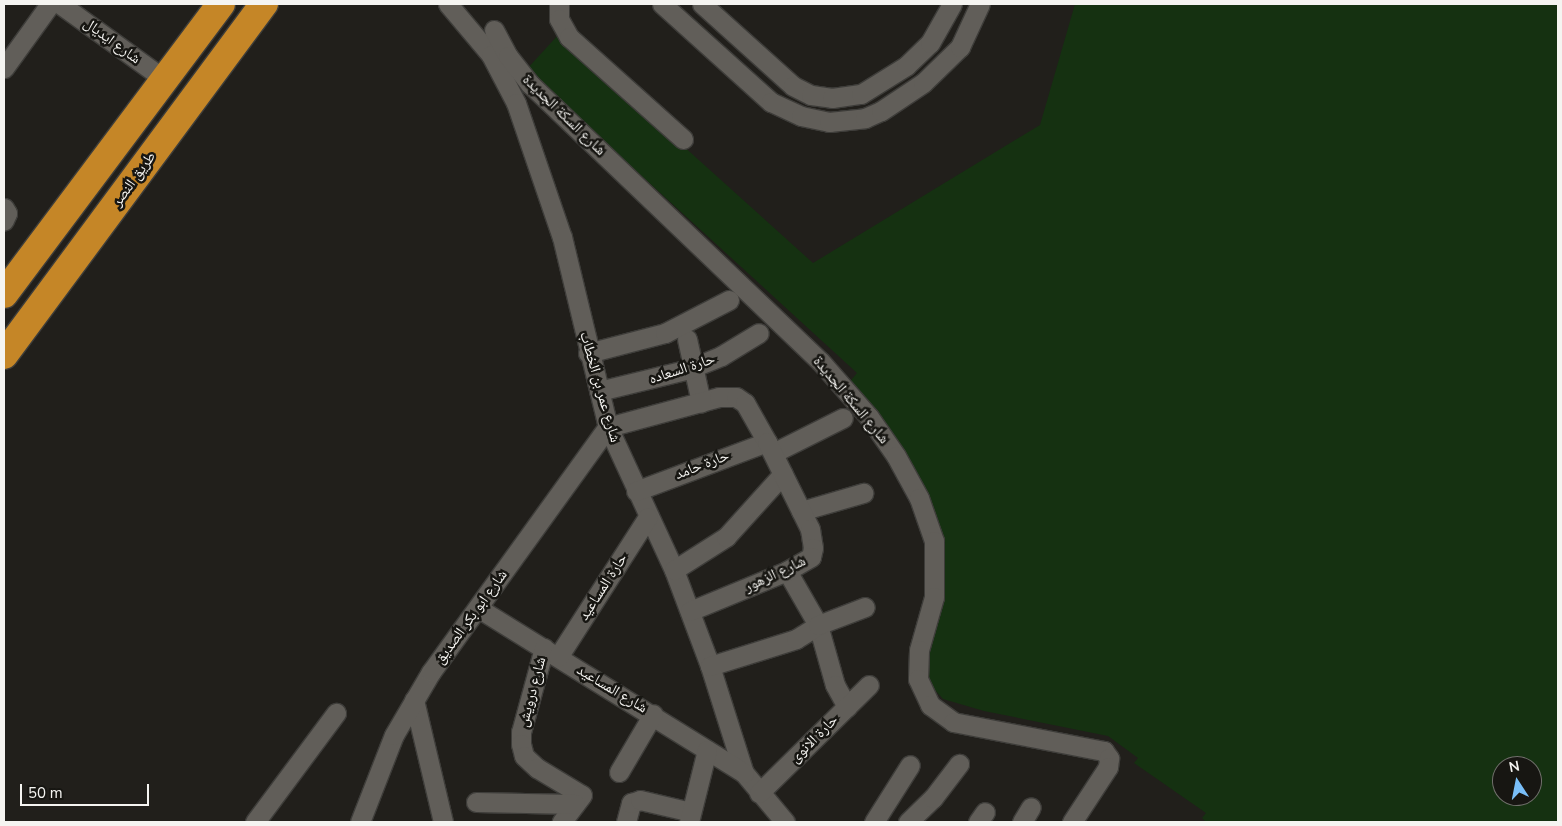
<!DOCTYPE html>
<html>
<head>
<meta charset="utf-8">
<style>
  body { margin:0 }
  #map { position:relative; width:1562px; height:826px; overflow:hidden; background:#211f1b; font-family:"Nunito Sans","Noto Naskh Arabic",sans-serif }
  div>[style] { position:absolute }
  .green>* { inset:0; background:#153111 }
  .roads { filter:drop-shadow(1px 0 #3e3d3a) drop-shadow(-1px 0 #3e3d3a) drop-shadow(0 1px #3e3d3a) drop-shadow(0 -1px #3e3d3a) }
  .minor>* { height:19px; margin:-9.5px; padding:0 9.5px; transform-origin:9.5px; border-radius:9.5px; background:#615e59 }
  .highway>* { height:28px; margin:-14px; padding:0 14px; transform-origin:14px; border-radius:14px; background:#c58627 }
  span { translate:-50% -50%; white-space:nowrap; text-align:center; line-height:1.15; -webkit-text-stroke:5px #171612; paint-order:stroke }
  .street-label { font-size:15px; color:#f5f4f1 }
  .frame { position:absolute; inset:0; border:5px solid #f5f4f1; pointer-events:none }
  .north { position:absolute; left:1492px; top:756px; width:50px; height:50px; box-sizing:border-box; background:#171612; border:1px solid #706f6b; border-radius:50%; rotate:349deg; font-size:14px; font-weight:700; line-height:20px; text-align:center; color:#f5f4f1 }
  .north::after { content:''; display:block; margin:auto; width:18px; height:22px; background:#79bff8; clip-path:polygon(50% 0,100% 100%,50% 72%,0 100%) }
  .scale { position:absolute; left:20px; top:784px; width:129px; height:22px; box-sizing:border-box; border:2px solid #f5f4f1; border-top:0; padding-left:6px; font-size:15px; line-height:18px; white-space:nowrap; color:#f5f4f1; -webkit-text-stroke:4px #171612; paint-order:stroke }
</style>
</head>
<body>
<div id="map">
  <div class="green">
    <i style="clip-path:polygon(evenodd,1075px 4px,1558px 4px,1558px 822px,1206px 822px,1202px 818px,1206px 813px,1134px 763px,1138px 758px,1108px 736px,984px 711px,943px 699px,928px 682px,924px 671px,938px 553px,919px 476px,894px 435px,847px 385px,857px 373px,526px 70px,559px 34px,813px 263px,1040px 125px,1075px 4px,1502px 766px,1532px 766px,1532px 796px,1502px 796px,1502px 766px)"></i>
  </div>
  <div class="roads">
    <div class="minor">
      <i style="left:60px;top:4px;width:128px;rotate:35.8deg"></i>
      <i style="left:448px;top:4px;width:67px;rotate:49.9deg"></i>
      <i style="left:491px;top:55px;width:54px;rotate:62.5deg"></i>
      <i style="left:516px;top:103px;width:142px;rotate:71.1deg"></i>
      <i style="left:562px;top:237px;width:195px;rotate:76.4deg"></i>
      <i style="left:608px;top:427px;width:157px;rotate:65.2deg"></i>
      <i style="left:674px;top:570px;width:103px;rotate:69.4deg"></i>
      <i style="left:710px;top:666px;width:112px;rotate:72.4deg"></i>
      <i style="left:744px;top:773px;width:64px;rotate:50.1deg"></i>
      <i style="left:559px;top:4px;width:15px;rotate:90deg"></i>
      <i style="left:559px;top:19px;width:21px;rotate:61deg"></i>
      <i style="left:569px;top:37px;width:153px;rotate:41.8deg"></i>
      <i style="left:662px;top:4px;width:147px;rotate:42deg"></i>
      <i style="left:771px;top:102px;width:33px;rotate:25deg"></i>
      <i style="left:801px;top:116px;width:29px;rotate:12deg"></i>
      <i style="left:829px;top:122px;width:36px;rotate:-6deg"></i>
      <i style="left:865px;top:118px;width:17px;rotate:-24deg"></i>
      <i style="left:881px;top:111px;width:50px;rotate:-33.7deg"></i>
      <i style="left:923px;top:83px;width:52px;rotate:-44.2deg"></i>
      <i style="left:960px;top:47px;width:47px;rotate:-65.1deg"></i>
      <i style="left:702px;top:4px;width:122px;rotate:42deg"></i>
      <i style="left:793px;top:86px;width:20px;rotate:27deg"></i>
      <i style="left:811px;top:95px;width:21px;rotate:8deg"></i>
      <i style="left:832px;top:98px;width:29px;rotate:-8deg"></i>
      <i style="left:861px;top:94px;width:53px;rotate:-31.9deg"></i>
      <i style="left:906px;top:66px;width:33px;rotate:-44deg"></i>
      <i style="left:930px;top:43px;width:45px;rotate:-60.6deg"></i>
      <i style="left:494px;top:30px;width:30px;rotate:62deg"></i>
      <i style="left:508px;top:56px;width:36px;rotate:52deg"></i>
      <i style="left:530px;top:84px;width:401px;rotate:43.7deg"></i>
      <i style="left:820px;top:361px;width:74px;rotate:48.8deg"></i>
      <i style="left:869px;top:417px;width:47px;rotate:55.3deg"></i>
      <i style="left:896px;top:456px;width:48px;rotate:61.3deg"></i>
      <i style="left:919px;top:498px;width:46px;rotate:70.8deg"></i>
      <i style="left:934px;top:541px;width:56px;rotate:90deg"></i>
      <i style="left:934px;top:597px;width:55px;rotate:105.8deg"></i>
      <i style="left:919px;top:650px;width:29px;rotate:92deg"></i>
      <i style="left:918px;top:679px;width:29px;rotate:65deg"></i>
      <i style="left:930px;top:705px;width:29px;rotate:36deg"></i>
      <i style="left:953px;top:722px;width:154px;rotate:10.9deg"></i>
      <i style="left:1104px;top:751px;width:9px;rotate:54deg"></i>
      <i style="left:1109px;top:758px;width:9px;rotate:96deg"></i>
      <i style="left:1108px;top:767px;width:66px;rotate:123.2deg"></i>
      <i style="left:4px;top:68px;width:79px;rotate:-54.3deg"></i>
      <i style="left:4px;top:208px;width:6px;rotate:59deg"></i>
      <i style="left:7px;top:213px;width:8px;rotate:113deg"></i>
      <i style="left:687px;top:339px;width:65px;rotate:77.5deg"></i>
      <i style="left:588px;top:353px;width:80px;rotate:-14.6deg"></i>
      <i style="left:665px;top:333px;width:72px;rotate:-27.3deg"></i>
      <i style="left:599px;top:391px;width:93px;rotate:-13.7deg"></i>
      <i style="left:689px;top:369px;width:35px;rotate:-22deg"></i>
      <i style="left:721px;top:356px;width:44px;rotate:-31.2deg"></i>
      <i style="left:773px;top:453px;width:78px;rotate:-26.6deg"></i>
      <i style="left:636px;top:491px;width:140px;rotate:-20.5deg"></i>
      <i style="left:801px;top:511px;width:65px;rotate:-16.2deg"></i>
      <i style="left:674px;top:570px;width:62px;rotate:-32.4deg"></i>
      <i style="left:726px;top:537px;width:85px;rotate:-47.9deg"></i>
      <i style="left:787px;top:571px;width:62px;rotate:60.1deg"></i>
      <i style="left:818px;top:625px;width:62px;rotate:74.2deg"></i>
      <i style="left:835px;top:685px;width:25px;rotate:61deg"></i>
      <i style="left:478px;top:608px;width:313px;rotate:31.8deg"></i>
      <i style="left:544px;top:648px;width:87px;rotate:105.3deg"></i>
      <i style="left:521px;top:732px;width:12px;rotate:90deg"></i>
      <i style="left:521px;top:744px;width:12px;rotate:76deg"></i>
      <i style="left:524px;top:756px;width:18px;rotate:43deg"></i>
      <i style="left:537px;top:768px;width:52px;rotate:31deg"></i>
      <i style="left:582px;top:795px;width:34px;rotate:127deg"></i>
      <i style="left:558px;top:657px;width:166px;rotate:-57.3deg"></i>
      <i style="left:710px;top:666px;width:90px;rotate:-17.4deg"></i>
      <i style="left:796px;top:639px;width:26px;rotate:-32deg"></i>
      <i style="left:818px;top:625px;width:50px;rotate:-21deg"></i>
      <i style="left:414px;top:700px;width:125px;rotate:76.6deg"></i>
      <i style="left:619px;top:772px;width:67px;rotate:-59.6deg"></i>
      <i style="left:759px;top:793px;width:154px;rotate:-44.5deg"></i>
      <i style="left:476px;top:802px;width:99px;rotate:1.2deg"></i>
      <i style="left:255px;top:822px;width:136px;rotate:-53.4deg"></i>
      <i style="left:360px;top:822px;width:93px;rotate:-68.7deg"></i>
      <i style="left:394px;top:735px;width:73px;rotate:-59.6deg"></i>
      <i style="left:431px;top:672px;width:302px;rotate:-54.2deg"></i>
      <i style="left:608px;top:427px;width:115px;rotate:-15.1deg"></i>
      <i style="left:719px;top:397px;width:17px"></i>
      <i style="left:736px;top:397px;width:11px;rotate:34deg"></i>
      <i style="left:745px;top:403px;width:45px;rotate:60.6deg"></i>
      <i style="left:767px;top:442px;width:97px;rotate:63.7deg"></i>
      <i style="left:810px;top:529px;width:19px;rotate:81deg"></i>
      <i style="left:813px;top:548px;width:9px;rotate:103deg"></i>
      <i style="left:811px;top:557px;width:28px;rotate:150deg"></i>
      <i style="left:787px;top:571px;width:105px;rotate:157.6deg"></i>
      <i style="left:626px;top:822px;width:20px;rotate:-75deg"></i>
      <i style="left:631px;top:803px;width:9px;rotate:-18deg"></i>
      <i style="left:640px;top:800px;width:52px;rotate:13.2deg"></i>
      <i style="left:689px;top:822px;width:74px;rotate:-76deg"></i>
      <i style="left:874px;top:822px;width:67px;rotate:-57.7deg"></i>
      <i style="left:908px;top:822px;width:35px;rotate:-44deg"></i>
      <i style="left:933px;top:798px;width:43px;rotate:-52.6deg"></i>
      <i style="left:978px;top:822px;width:12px;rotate:-55deg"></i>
      <i style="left:1022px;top:822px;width:17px;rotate:-59deg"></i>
    </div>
    <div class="highway">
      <i style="left:4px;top:294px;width:362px;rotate:-53.2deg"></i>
      <i style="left:4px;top:355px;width:437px;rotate:-53.5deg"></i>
    </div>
  </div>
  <div class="street-label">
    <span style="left:112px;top:41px;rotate:36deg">شارع ايديال</span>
    <span style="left:564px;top:115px;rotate:44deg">شارع السكة الجديدة</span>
    <span style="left:134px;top:179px;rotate:-54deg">طريق النصر</span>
    <span style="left:682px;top:369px;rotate:-18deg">حارة السعاده</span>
    <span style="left:600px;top:387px;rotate:74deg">شارع عمر بن الخطاب</span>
    <span style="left:851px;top:400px;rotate:50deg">شارع السكة الجديدة</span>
    <span style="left:702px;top:465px;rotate:-21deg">حارة حامد</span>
    <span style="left:775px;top:574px;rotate:-25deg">شارع الزهور</span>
    <span style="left:603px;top:587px;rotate:-57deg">حارة المساعيد</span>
    <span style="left:471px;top:617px;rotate:-54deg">شارع ابو بكر الصديق</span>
    <span style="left:612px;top:689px;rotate:31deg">شارع المساعيد</span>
    <span style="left:532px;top:692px;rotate:-75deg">شارع درويش</span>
    <span style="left:814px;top:739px;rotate:-45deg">حارة الانوى</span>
  </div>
  <div class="frame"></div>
  <div class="north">N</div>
  <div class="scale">50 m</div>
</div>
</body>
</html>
